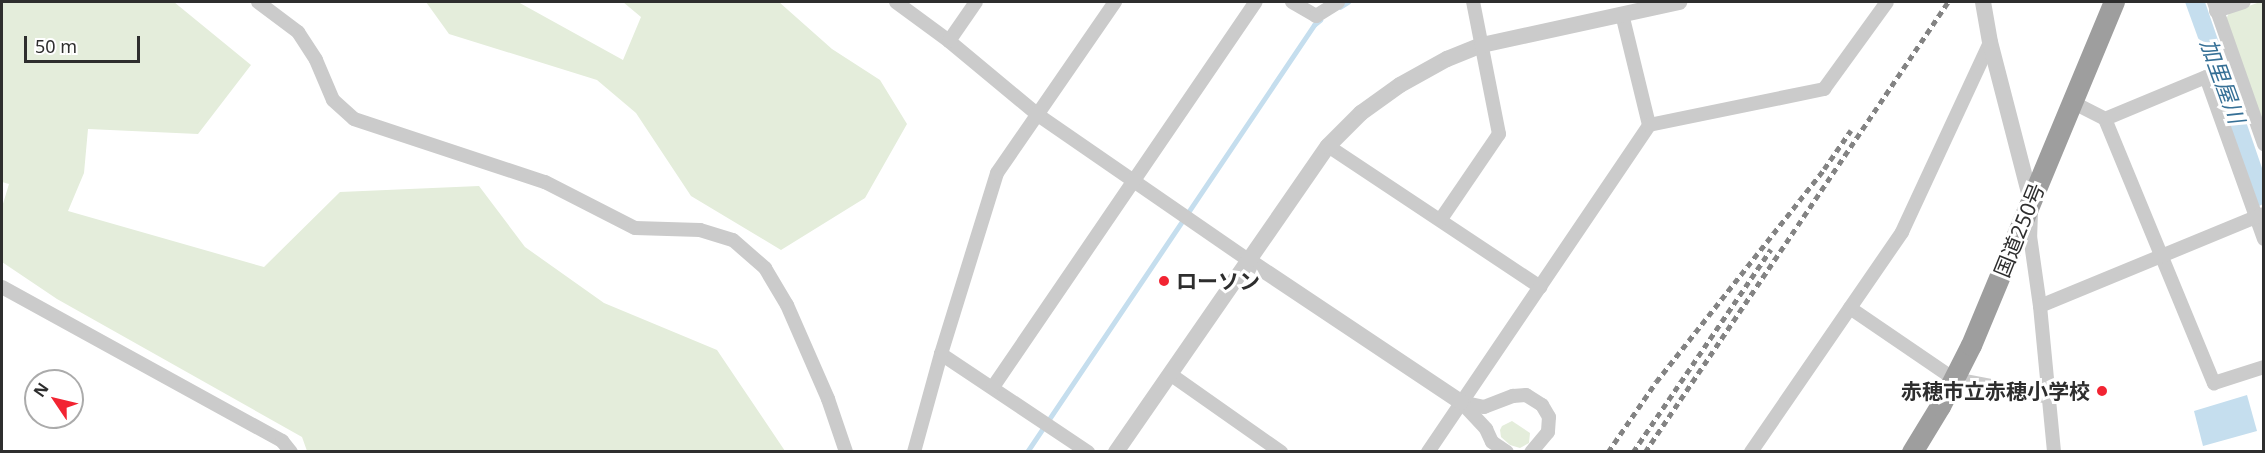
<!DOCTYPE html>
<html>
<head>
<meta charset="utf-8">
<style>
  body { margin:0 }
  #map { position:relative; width:2265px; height:453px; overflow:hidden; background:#fff; font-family:"Noto Sans","Noto Sans JP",sans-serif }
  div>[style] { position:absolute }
  .green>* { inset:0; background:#e4eddb }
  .water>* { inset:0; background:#c5deee }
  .stream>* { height:4.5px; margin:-2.25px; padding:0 2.25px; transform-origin:2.25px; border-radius:2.25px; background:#c5deee }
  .minor>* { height:14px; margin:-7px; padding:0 7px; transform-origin:7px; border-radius:7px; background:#cbcbcb }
  .tertiary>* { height:16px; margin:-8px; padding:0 8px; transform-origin:8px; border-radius:8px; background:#cbcbcb }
  .trunk>* { height:21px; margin:-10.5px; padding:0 10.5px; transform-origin:10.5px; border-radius:10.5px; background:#9e9e9e }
  .rail>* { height:4.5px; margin-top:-2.25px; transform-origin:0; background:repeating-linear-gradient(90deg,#838383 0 6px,transparent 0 10.5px) }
  .dots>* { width:16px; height:16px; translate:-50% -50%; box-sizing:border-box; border:3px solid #fff; border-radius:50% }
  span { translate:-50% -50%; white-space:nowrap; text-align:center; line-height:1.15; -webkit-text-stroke:6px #fff; paint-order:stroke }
  .street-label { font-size:21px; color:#2e2e2e }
  .poi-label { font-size:21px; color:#2e2e2e; font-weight:700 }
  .left { translate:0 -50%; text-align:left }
  .right { translate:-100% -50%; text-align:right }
  .water-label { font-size:22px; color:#367096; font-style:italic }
  .frame { position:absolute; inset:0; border:3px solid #2e2e2e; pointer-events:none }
  .north { position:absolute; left:24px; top:369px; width:60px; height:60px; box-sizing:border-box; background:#fff; border:2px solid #ababab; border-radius:50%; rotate:305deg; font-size:16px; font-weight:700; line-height:24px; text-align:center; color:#2e2e2e }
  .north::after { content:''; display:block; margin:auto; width:21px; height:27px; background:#f22432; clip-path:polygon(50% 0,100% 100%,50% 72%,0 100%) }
  .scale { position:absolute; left:24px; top:36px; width:116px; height:27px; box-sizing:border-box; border:3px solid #2e2e2e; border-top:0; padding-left:8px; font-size:18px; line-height:21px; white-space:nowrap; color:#2e2e2e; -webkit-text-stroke:4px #fff; paint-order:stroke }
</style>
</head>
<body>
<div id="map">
  <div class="green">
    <i style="clip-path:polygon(2px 2px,174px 2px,251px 65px,198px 134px,88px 129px,84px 173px,68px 211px,264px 267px,340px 192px,479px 186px,525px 247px,604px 303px,717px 350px,785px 451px,307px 451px,302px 437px,57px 299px,2px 262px,2px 207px,9px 184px,2px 182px)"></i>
    <i style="clip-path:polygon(426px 2px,518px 2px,623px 60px,641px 17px,623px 2px,779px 2px,832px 49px,880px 80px,907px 124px,865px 198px,781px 250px,691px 196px,636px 113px,597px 80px,449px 34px)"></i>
    <i style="clip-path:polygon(2260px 2px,2263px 2px,2263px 125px,2226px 19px,2229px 13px)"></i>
    <i style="clip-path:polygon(1512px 421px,1530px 433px,1529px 443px,1520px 448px,1510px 445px,1501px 437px,1500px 430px,1502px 426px)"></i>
  </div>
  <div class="water">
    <i style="clip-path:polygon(2185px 2px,2205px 2px,2263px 171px,2263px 204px,2259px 206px)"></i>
    <i style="clip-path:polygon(2247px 395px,2257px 431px,2203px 446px,2194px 411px)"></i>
  </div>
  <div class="stream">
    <i style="left:1340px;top:7px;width:9px;rotate:-32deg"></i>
    <i style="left:1027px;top:452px;width:514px;rotate:-56.09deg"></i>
    <i style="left:1314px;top:25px;width:8px;rotate:-40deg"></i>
  </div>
  <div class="minor">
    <i style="left:258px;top:2px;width:50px;rotate:36.9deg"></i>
    <i style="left:298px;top:32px;width:33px;rotate:57deg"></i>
    <i style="left:316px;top:60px;width:43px;rotate:67deg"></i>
    <i style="left:333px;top:100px;width:28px;rotate:42deg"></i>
    <i style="left:354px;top:119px;width:201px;rotate:18.3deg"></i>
    <i style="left:545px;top:182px;width:101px;rotate:27.1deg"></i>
    <i style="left:635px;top:228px;width:65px;rotate:1.8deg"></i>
    <i style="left:700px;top:230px;width:34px;rotate:17deg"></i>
    <i style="left:733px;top:240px;width:43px;rotate:41.2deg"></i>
    <i style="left:765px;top:268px;width:43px;rotate:59.3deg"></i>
    <i style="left:787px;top:305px;width:103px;rotate:66.4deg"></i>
    <i style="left:828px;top:399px;width:56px;rotate:71.2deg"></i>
    <i style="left:896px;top:2px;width:66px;rotate:36.3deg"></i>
    <i style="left:949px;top:41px;width:116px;rotate:39.7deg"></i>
    <i style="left:1038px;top:115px;width:255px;rotate:34.6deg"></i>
    <i style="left:1292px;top:2px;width:28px;rotate:30deg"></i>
    <i style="left:1316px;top:16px;width:26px;rotate:-32deg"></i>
    <i style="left:2214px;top:2px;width:151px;rotate:70.6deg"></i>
    <i style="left:2216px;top:11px;width:29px;rotate:-18deg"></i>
    <i style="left:1622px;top:14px;width:114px;rotate:76.3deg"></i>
    <i style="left:949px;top:41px;width:47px;rotate:-55.3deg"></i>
    <i style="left:2072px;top:102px;width:37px;rotate:27deg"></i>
    <i style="left:2105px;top:119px;width:286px;rotate:67.6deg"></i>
    <i style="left:2214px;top:383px;width:52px;rotate:-17.7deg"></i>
    <i style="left:2105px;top:119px;width:109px;rotate:-22.6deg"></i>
    <i style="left:2206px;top:77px;width:172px;rotate:70.3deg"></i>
    <i style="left:1328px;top:146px;width:255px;rotate:33.6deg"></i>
    <i style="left:2031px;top:212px;width:24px;rotate:92deg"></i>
    <i style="left:2030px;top:236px;width:71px;rotate:81.9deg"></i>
    <i style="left:2040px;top:306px;width:147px;rotate:84.5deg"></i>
    <i style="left:1441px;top:219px;width:103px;rotate:-55.7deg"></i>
    <i style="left:1499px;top:134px;width:135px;rotate:-101.1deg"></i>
    <i style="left:2px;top:287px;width:320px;rotate:28.8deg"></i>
    <i style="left:282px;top:441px;width:14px;rotate:51deg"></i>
    <i style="left:2040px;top:306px;width:241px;rotate:-22.4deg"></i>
    <i style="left:1850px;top:308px;width:126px;rotate:34.3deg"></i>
    <i style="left:1954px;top:379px;width:97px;rotate:10.7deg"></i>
    <i style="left:941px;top:354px;width:177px;rotate:33.7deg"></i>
    <i style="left:1170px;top:374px;width:136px;rotate:35.1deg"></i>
    <i style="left:993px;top:387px;width:466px;rotate:-55.7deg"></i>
    <i style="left:1461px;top:402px;width:24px;rotate:12deg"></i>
    <i style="left:1484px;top:407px;width:31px;rotate:-21deg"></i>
    <i style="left:1513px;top:396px;width:13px;rotate:-4deg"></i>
    <i style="left:1526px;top:395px;width:19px;rotate:32deg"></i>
    <i style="left:1542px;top:405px;width:14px;rotate:60deg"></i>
    <i style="left:1549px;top:417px;width:15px;rotate:94deg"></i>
    <i style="left:1548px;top:432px;width:26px;rotate:130deg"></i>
    <i style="left:1461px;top:402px;width:37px;rotate:47deg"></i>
    <i style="left:1486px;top:429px;width:14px;rotate:65deg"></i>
    <i style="left:1492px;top:442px;width:18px;rotate:34deg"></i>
    <i style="left:914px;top:452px;width:102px;rotate:-74.6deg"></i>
    <i style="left:941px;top:354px;width:189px;rotate:-72.8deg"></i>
    <i style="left:997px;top:173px;width:208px;rotate:-55.4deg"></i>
    <i style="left:1428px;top:452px;width:395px;rotate:-55.9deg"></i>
    <i style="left:1649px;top:125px;width:179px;rotate:-11.6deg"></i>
    <i style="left:1824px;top:89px;width:107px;rotate:-54.1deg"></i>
    <i style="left:1751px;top:452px;width:267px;rotate:-55.5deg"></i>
    <i style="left:1902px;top:232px;width:209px;rotate:-65.1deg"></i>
  </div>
  <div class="tertiary">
    <i style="left:1983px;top:2px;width:41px;rotate:80.1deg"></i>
    <i style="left:1990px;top:42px;width:164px;rotate:75.5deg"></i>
    <i style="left:1248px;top:260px;width:256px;rotate:33.7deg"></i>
    <i style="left:1116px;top:452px;width:372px;rotate:-55.3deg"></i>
    <i style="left:1328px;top:146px;width:47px;rotate:-45deg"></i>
    <i style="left:1361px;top:113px;width:48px;rotate:-35.7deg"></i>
    <i style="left:1400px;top:85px;width:54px;rotate:-29deg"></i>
    <i style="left:1447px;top:59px;width:38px;rotate:-22deg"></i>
    <i style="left:1482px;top:45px;width:202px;rotate:-12.3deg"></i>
  </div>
  <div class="trunk">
    <i style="left:1912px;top:452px;width:54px;rotate:-58.7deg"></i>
    <i style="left:1940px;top:406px;width:68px;rotate:-63.1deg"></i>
    <i style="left:1971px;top:345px;width:372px;rotate:-67.4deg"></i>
  </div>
  <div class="rail">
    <i style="left:1608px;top:452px;width:85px;rotate:-55.6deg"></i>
    <i style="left:1656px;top:382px;width:271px;rotate:-51.7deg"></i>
    <i style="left:1824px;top:169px;width:47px;rotate:-55.3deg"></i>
    <i style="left:1633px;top:452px;width:245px;rotate:-55.8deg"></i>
    <i style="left:1645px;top:452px;width:543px;rotate:-56.05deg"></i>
  </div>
  <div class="dots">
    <i style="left:1164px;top:281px;background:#f22432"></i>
    <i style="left:2102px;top:391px;background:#f22432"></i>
  </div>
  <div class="street-label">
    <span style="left:2019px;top:230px;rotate:-68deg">国道250号</span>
  </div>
  <div class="poi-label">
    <span class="left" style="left:1176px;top:281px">ローソン</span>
    <span class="right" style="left:2090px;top:391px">赤穂市立赤穂小学校</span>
  </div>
  <div class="water-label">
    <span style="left:2223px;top:81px;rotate:70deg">加里屋川</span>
  </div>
  <div class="frame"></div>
  <div class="north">N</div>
  <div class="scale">50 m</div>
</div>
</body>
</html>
